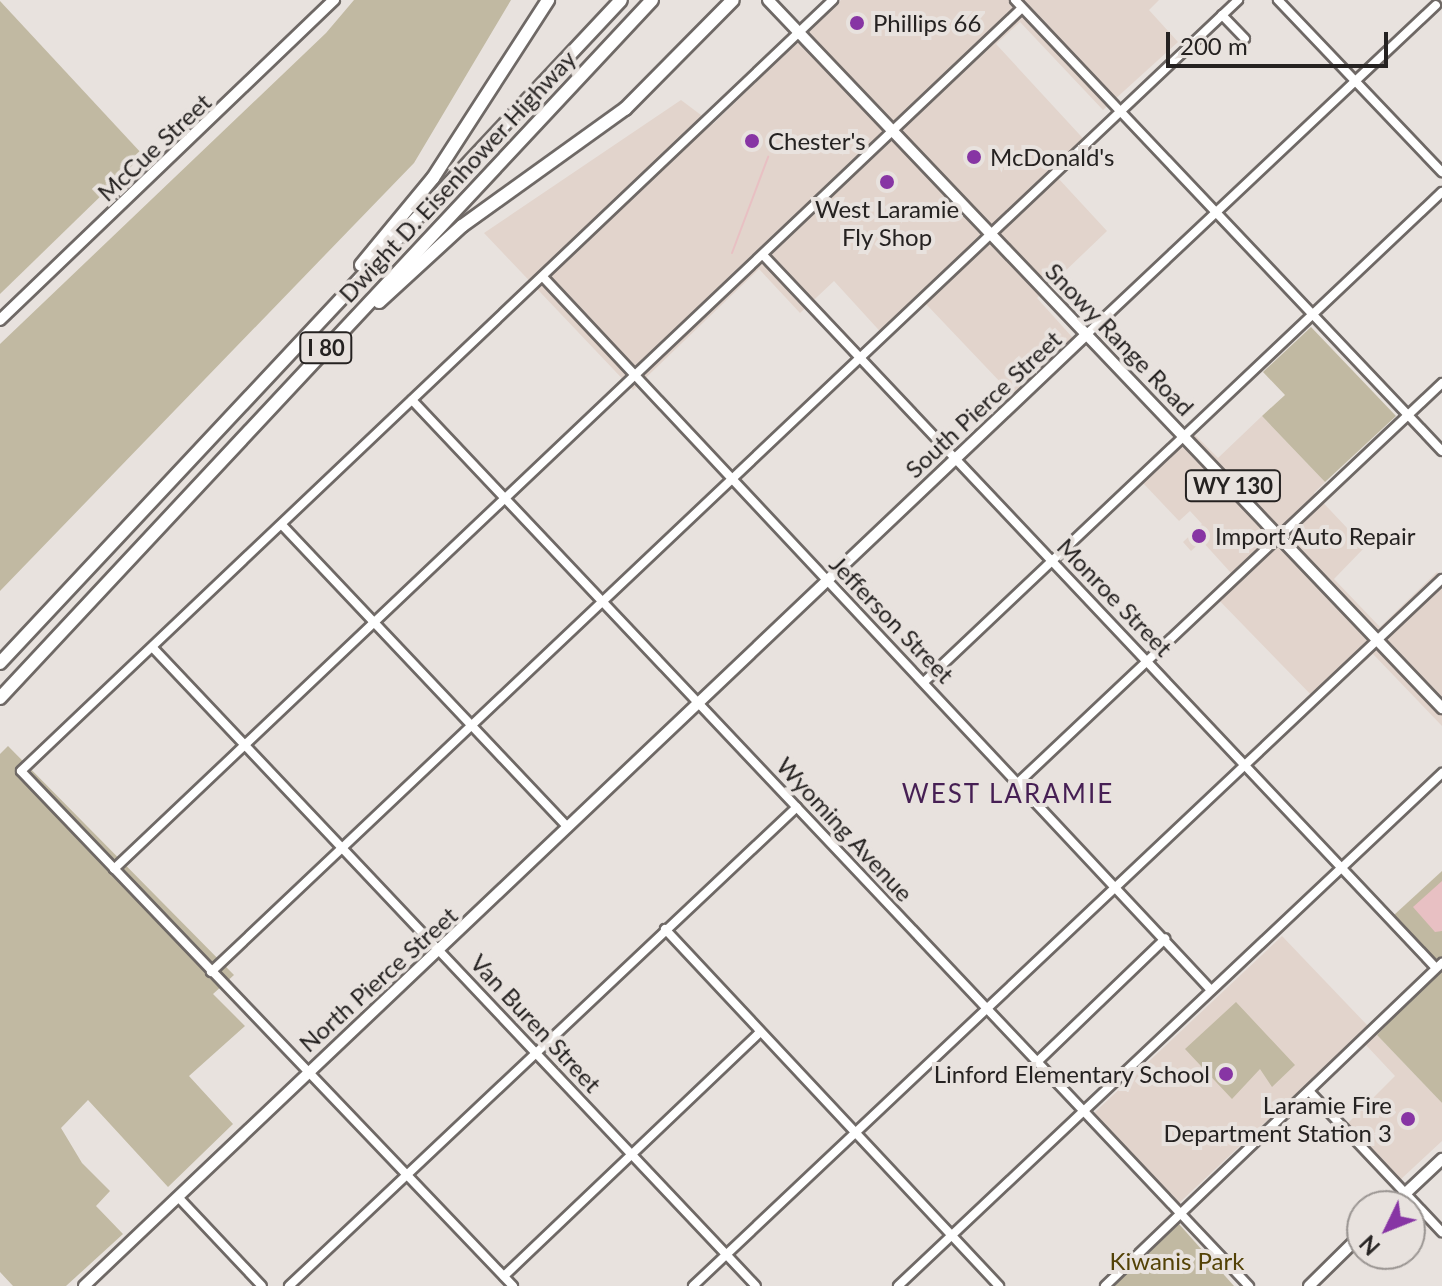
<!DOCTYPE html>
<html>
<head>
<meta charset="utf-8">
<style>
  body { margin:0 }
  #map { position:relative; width:1442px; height:1286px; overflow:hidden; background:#e8e2de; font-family:Lato,sans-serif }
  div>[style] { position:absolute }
  .built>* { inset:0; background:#e2d4cc }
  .green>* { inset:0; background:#c1b9a2 }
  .water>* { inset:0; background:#e8c0c3 }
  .stream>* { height:2px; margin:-1px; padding:0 1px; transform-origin:1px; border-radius:1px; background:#e8c0c3 }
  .roads { filter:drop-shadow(2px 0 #6f6966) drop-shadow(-2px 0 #6f6966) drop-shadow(0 2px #6f6966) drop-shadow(0 -2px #6f6966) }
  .minor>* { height:8px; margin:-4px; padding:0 4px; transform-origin:4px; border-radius:4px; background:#fff }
  .major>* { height:10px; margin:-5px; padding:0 5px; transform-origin:5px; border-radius:5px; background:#fff }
  .highway>* { height:12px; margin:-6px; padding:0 6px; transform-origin:6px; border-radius:6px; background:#fff }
  .dots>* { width:22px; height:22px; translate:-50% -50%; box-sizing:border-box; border:4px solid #e8e2de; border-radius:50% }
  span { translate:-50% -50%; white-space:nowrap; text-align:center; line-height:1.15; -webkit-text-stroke:8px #e8e2de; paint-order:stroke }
  .shield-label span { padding:2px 6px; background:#e8e2de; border:2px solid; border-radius:6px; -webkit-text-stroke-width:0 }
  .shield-label { font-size:22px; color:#252221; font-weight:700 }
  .poi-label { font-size:24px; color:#252221 }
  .left { translate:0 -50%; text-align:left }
  .right { translate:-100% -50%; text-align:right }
  .street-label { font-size:24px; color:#252221 }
  .park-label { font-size:24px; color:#534206 }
  .neighbourhood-label { font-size:26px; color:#461f54; letter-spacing:2px }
  .north { position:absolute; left:1346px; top:1190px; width:80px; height:80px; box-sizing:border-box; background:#e8e2de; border:2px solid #9a9592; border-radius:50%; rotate:227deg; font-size:22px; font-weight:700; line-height:32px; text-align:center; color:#252221 }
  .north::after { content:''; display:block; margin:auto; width:28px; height:36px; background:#8735a4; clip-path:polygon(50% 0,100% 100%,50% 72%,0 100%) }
  .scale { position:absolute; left:1166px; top:32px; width:222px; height:36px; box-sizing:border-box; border:4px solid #252221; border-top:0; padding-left:10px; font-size:24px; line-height:28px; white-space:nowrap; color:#252221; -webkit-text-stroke:6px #e8e2de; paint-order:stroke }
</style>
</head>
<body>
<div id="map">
  <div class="built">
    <i style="clip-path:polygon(841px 0,1159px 0,1149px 10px,1178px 42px,1103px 110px,1020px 22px,996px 44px,1091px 147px,1058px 178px,1107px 231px,1037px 298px,1082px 348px,1021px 404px,926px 304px,887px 339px,834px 281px,800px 313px,759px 269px,633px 390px,484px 233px,681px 100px,713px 124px)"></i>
    <i style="clip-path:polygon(1262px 416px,1325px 482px,1314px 493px,1365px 547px,1334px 579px,1380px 627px,1437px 572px,1442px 577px,1442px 726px,1373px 654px,1319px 703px,1211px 592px,1231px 573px,1202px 541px,1191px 551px,1183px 542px,1202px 524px,1190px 511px,1179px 521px,1143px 483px,1193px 433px,1218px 458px)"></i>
    <i style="clip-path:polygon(1282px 936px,1368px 1026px,1179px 1203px,1094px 1113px)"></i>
    <i style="clip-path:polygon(1377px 1035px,1442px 1103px,1442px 1141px,1400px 1180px,1347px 1124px,1395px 1076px,1366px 1045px)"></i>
  </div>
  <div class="green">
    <i style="clip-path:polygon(354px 0,511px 0,414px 163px,0 591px,0 344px,326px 33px)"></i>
    <i style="clip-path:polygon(0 1px,143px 155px,0 294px)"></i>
    <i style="clip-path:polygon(1311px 327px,1396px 416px,1325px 482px,1262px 416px,1285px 395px,1263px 372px)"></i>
    <i style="clip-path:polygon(8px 746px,234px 975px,213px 994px,245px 1026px,189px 1076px,233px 1124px,168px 1187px,88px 1100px,61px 1128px,82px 1163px,110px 1191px,96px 1206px,123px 1234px,66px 1286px,13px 1286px,0 1272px,0 754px)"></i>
    <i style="clip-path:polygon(1442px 871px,1442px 967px,1394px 915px)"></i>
    <i style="clip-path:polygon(1442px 968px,1442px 1103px,1377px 1035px)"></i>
    <i style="clip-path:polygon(1236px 1002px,1295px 1065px,1272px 1087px,1260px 1069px,1232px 1099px,1185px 1049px)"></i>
    <i style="clip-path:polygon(1179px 1224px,1234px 1286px,1114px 1286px)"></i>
  </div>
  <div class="water">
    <i style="clip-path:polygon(1442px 881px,1442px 931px,1435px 932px,1413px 907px)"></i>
  </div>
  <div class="stream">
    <i style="left:732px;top:253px;width:103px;rotate:-69.4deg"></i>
  </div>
  <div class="roads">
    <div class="minor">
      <i style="left:1015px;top:0;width:621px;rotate:46.57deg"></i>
      <i style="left:1278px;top:0;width:238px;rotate:46.4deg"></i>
      <i style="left:1222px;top:15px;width:33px;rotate:46deg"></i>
      <i style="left:763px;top:255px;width:980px;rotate:46.65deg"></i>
      <i style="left:543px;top:277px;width:977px;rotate:46.87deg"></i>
      <i style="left:1088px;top:333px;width:478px;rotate:-43.3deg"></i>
      <i style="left:412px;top:400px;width:1219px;rotate:46.63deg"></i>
      <i style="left:282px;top:525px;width:416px;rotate:46.6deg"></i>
      <i style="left:154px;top:649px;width:876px;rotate:46.62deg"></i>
      <i style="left:924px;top:682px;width:713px;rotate:-43.41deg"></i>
      <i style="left:1020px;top:781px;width:580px;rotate:-43.32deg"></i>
      <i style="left:114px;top:869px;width:1251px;rotate:-43.48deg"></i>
      <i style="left:665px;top:929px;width:489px;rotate:46.9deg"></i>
      <i style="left:211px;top:972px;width:1414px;rotate:-43.42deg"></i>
      <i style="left:1037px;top:1062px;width:178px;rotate:-43.9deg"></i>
      <i style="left:1309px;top:1091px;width:194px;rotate:46.7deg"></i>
      <i style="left:178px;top:1197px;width:122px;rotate:46.7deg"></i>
      <i style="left:504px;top:1276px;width:354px;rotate:-43.6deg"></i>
      <i style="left:289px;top:1286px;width:698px;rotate:-43.32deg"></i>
      <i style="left:513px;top:1286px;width:712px;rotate:-133.69deg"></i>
      <i style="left:21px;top:771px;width:1120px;rotate:-43.52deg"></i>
      <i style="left:693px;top:1286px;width:1030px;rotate:-43.35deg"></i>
      <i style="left:898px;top:1286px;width:748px;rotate:-43.32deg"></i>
      <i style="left:1105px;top:1286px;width:467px;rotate:-43.8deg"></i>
    </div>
    <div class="major">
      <i style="left:768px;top:0;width:978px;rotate:46.41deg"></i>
      <i style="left:0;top:320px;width:463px;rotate:-43.8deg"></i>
      <i style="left:1392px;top:1206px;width:69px;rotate:-43.2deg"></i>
      <i style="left:84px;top:1286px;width:1384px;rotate:-43.51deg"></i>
      <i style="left:1309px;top:1286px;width:74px;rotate:-44.5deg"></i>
    </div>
    <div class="highway">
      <i style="left:361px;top:265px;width:113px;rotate:-50.4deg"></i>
      <i style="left:433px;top:178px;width:212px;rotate:-57.1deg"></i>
      <i style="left:379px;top:302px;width:113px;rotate:-42.5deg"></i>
      <i style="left:462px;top:226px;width:201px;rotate:-35.7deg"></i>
      <i style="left:625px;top:109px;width:153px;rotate:-45.3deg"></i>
      <i style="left:0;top:663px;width:908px;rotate:-46.87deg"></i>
      <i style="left:0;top:698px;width:955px;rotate:-46.95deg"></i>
    </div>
  </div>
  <div class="dots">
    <i style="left:857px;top:23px;background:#8735a4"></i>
    <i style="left:752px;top:141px;background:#8735a4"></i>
    <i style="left:974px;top:157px;background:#8735a4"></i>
    <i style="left:887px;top:182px;background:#8735a4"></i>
    <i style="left:1199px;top:536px;background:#8735a4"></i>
    <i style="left:1226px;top:1074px;background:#8735a4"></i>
    <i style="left:1408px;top:1119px;background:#8735a4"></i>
  </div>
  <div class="shield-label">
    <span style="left:326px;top:348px">I 80</span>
    <span style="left:1233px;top:486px">WY 130</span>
  </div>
  <div class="poi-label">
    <span class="left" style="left:873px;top:23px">Phillips 66</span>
    <span class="left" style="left:768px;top:141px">Chester's</span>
    <span class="left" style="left:990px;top:157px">McDonald's</span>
    <span style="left:887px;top:223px">West Laramie<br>Fly Shop</span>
    <span class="left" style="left:1215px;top:536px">Import Auto Repair</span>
    <span class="right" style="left:1210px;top:1074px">Linford Elementary School</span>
    <span class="right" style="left:1392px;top:1119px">Laramie Fire<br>Department Station 3</span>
  </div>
  <div class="street-label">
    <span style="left:154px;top:147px;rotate:-43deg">McCue Street</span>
    <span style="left:457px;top:176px;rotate:-47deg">Dwight D. Eisenhower Highway</span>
    <span style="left:1120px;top:339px;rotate:46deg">Snowy Range Road</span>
    <span style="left:983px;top:404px;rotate:-43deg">South Pierce Street</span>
    <span style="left:1115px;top:597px;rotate:46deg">Monroe Street</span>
    <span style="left:892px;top:619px;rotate:46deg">Jefferson Street</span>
    <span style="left:845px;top:829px;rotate:47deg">Wyoming Avenue</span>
    <span style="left:378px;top:979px;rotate:-42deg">North Pierce Street</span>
    <span style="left:536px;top:1023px;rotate:47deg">Van Buren Street</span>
  </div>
  <div class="park-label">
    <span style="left:1177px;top:1261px">Kiwanis Park</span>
  </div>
  <div class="neighbourhood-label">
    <span style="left:1008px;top:794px">WEST LARAMIE</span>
  </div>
  <div class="north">N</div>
  <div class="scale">200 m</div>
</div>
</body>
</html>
